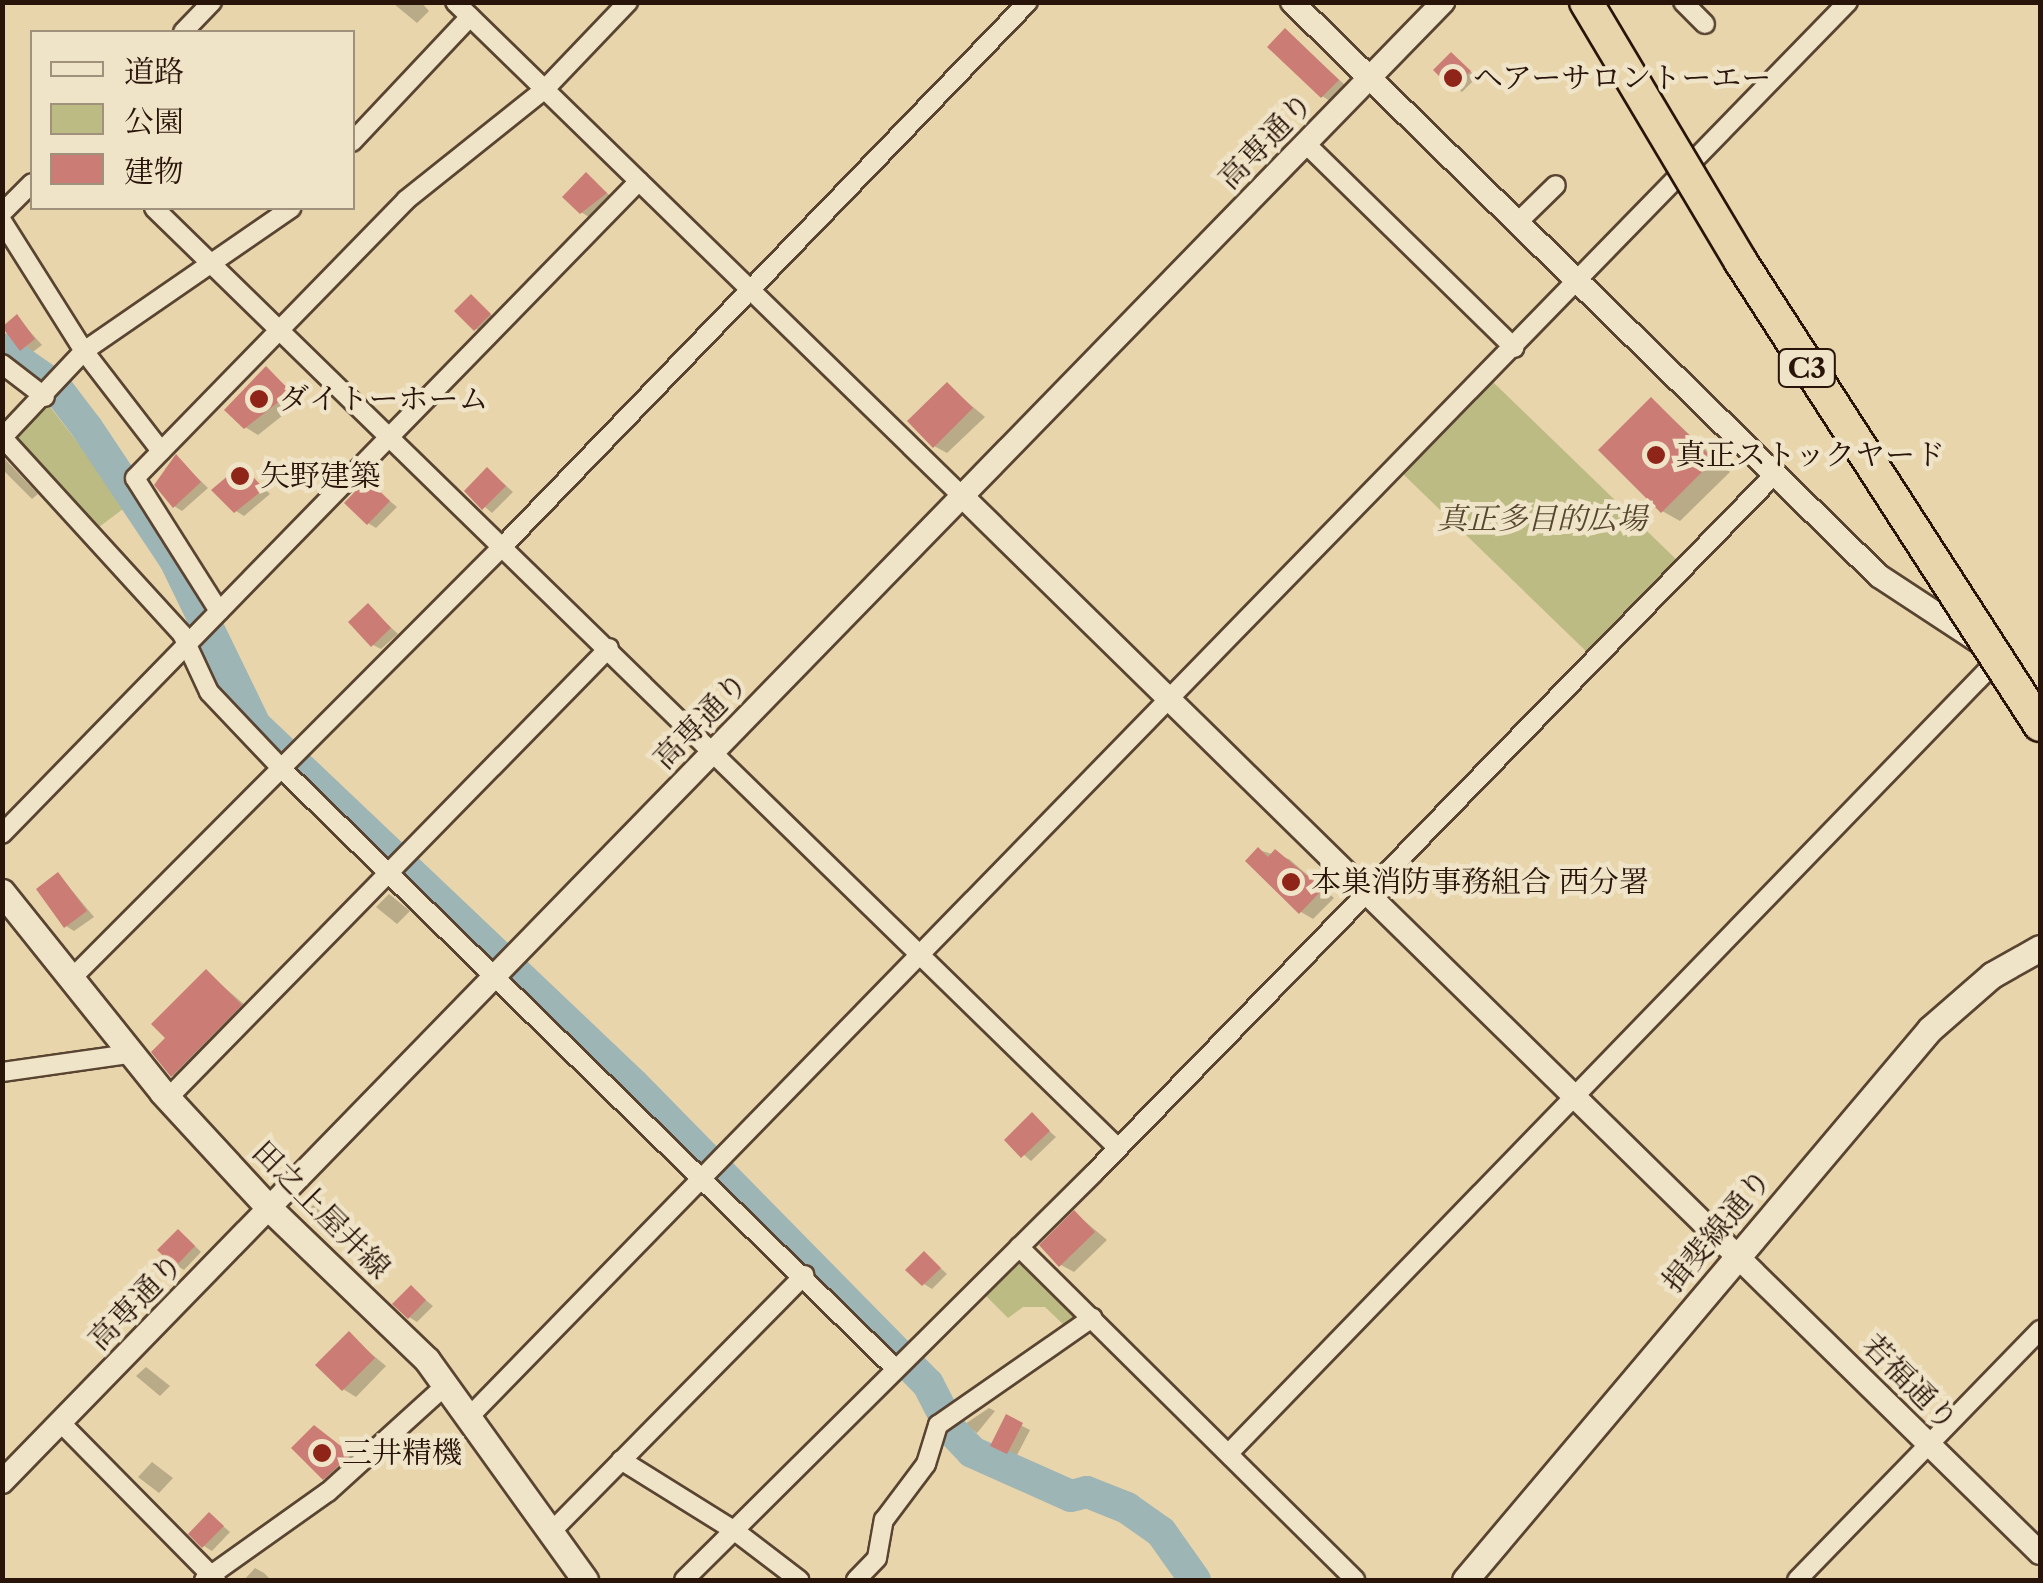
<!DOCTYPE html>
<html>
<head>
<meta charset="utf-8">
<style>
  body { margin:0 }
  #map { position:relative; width:2043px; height:1583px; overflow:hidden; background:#e8d5ab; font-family:"Libre Caslon Text","Noto Serif JP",serif }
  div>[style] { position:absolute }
  .green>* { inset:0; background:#bdbb84 }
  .shadow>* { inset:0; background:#0003 }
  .river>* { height:32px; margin:-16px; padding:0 16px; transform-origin:16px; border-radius:16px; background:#9eb5b6 }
  .building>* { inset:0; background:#cb7d75 }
  .roads { filter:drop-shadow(2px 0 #594432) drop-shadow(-2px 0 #594432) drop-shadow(0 2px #594432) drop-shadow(0 -2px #594432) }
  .minor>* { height:18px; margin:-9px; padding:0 9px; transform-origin:9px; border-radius:9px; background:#f0e4c8 }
  .tertiary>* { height:22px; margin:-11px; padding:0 11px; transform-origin:11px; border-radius:11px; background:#f0e4c8 }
  .secondary>* { height:25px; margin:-12.5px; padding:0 12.5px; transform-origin:12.5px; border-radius:12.5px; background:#f0e4c8 }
  .bridges { filter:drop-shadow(2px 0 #29140a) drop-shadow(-2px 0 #29140a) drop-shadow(0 2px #29140a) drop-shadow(0 -2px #29140a) }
  .motorway-bridge>* { height:32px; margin:-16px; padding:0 16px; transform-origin:16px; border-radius:16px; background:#e8d5ab }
  .dots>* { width:28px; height:28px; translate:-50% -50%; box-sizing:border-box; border:5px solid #f0e4c8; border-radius:50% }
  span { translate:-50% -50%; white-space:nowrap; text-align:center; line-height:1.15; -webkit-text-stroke:9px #f0e4c8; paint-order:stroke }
  .shield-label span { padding:2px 8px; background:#f0e4c8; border:2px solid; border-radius:8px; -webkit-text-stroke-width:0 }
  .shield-label { font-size:28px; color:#29140a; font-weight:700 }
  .poi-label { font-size:30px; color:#29140a }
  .left { translate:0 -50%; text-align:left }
  .street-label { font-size:30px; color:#29140a }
  .park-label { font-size:30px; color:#55462f; font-style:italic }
  .frame { position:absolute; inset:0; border:5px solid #29140a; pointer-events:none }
  .legend { position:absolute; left:30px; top:30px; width:325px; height:180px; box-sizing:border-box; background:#f0e4c8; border:2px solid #a0917c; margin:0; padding:12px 18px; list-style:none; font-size:30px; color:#29140a }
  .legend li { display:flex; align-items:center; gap:20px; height:50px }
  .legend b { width:50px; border:2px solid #a0917c }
</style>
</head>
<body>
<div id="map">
  <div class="green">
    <i style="clip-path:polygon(1492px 381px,1681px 564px,1592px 657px,1403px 474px)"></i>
    <i style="clip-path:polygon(47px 403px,127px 506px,95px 530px,11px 437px)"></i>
    <i style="clip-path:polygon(1018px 1259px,1077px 1313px,1077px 1325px,1068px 1329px,1045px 1307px,1023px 1307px,1008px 1318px,982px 1292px)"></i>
  </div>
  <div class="shadow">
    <i style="clip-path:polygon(421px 2px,429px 11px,417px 23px,394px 4px)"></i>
    <i style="clip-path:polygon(1286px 31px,1345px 85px,1330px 101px,1322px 96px)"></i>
    <i style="clip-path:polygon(1452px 55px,1477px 77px,1462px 92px,1437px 70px)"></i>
    <i style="clip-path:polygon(586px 176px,613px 198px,589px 217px,581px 212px)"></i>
    <i style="clip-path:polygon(471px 298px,497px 320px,484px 333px,476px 329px)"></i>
    <i style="clip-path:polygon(17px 317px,42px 345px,30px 354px,21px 349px)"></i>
    <i style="clip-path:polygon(266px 369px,302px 400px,258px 435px,245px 427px)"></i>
    <i style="clip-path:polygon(947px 385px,985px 417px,947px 453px,934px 446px)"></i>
    <i style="clip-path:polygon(1652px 400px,1730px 472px,1680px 521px,1662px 511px)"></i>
    <i style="clip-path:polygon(2px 456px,38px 494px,32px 499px,2px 469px)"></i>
    <i style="clip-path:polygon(176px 457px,208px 488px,182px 511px,174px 506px,165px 469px)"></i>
    <i style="clip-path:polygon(242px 467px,270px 494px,244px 516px,236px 511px)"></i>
    <i style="clip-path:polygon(488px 470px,513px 492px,492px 513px,467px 491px)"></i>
    <i style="clip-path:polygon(367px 482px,397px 507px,376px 528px,368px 523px)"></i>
    <i style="clip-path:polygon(368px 606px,398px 634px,381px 649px,373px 645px)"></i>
    <i style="clip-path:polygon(1259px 850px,1289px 859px,1334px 898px,1313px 919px,1301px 912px)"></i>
    <i style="clip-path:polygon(59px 875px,94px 917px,74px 931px,66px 926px)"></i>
    <i style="clip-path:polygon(389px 894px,410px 911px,397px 924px,376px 907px)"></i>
    <i style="clip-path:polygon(206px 972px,258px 1016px,190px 1085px,172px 1075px,169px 1038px)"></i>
    <i style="clip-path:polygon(1032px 1116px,1056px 1137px,1031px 1161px,1007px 1140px)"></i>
    <i style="clip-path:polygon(313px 1205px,334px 1223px,326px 1231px,304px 1214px)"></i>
    <i style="clip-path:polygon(1075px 1213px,1107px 1240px,1074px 1272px,1061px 1265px)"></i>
    <i style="clip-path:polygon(186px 1237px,201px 1252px,184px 1270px,176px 1265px)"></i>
    <i style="clip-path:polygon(925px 1254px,947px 1274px,932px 1289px,924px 1284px)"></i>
    <i style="clip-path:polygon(411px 1288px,433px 1306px,417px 1322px,409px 1317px)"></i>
    <i style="clip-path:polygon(349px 1335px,386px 1366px,356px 1397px,343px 1389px)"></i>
    <i style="clip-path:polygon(146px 1367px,170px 1386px,160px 1396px,136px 1376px)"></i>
    <i style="clip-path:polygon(989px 1408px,995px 1411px,977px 1433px,965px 1424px)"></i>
    <i style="clip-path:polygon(1007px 1418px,1030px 1430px,1016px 1457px,993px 1445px)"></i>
    <i style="clip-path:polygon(327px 1436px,362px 1463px,337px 1486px,324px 1478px)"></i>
    <i style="clip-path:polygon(152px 1462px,173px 1478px,159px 1493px,138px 1477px)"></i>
    <i style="clip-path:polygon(210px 1515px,230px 1532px,212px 1551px,204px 1546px)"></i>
    <i style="clip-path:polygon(255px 1568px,264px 1573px,271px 1580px,244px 1580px)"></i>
  </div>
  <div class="river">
    <i style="left:2px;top:349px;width:65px;rotate:34.9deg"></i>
    <i style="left:55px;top:386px;width:53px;rotate:52.7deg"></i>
    <i style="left:87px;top:428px;width:159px;rotate:56.3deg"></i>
    <i style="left:175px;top:560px;width:183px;rotate:64.1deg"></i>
    <i style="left:255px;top:725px;width:521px;rotate:43.52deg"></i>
    <i style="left:633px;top:1084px;width:421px;rotate:45.5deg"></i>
    <i style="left:928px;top:1384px;width:53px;rotate:62.9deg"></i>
    <i style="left:952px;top:1431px;width:29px;rotate:46deg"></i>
    <i style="left:972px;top:1452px;width:108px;rotate:24deg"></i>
    <i style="left:1071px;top:1496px;width:16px;rotate:-14deg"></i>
    <i style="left:1087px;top:1492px;width:43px;rotate:21.8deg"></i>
    <i style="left:1127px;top:1508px;width:42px;rotate:35.2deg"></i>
    <i style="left:1161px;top:1532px;width:59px;rotate:54.7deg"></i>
  </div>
  <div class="building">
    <i style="clip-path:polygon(1285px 28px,1339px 80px,1321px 98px,1267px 47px)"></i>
    <i style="clip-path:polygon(1451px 52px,1471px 71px,1452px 89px,1433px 70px)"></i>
    <i style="clip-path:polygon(586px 172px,607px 193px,580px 214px,562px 197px)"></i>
    <i style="clip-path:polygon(471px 294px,491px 314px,474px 331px,454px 311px)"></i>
    <i style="clip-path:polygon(17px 314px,35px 339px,20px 351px,2px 327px)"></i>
    <i style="clip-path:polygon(266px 366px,291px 392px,244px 429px,224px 410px)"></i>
    <i style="clip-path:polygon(947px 382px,973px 408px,933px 448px,907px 421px)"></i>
    <i style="clip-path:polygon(1651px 397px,1714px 460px,1661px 513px,1598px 450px)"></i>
    <i style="clip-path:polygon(176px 454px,201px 482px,173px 508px,154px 485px)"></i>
    <i style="clip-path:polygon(242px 464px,264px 489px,234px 513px,211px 490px)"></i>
    <i style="clip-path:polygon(487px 467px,506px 486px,482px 510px,464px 491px)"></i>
    <i style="clip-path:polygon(367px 479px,390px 501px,367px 525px,344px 503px)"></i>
    <i style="clip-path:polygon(368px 603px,391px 628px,371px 647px,348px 622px)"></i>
    <i style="clip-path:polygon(1258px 847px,1268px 857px,1275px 849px,1323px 889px,1299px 914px,1245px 861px)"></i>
    <i style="clip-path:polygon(58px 872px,87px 911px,64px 928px,36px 889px)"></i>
    <i style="clip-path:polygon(206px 969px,242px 1005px,171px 1077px,151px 1052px,165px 1038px,151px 1024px)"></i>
    <i style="clip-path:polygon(1032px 1112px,1050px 1131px,1021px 1158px,1004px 1140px)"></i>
    <i style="clip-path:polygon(1074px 1210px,1095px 1232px,1059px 1267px,1039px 1245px)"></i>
    <i style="clip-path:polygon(178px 1229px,195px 1246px,175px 1267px,157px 1250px)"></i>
    <i style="clip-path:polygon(924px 1251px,941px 1268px,922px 1286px,905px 1270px)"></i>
    <i style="clip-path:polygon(411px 1285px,426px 1300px,408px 1319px,392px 1304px)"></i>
    <i style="clip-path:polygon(349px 1331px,375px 1358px,342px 1391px,315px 1365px)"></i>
    <i style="clip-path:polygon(1006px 1414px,1023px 1423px,1007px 1454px,990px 1446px)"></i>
    <i style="clip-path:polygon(314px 1425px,351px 1454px,323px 1480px,291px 1448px)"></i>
    <i style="clip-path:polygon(209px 1512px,224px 1526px,202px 1548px,188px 1534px)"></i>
  </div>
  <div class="roads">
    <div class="minor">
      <i style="left:455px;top:2px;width:709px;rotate:44.26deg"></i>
      <i style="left:1683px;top:2px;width:31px;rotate:45deg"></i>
      <i style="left:183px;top:32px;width:42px;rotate:-46deg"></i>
      <i style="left:352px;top:142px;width:172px;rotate:-46.7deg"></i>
      <i style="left:1305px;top:143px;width:293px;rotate:44.4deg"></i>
      <i style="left:154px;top:208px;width:1346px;rotate:44.28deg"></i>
      <i style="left:2px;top:213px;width:42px;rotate:-45deg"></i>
      <i style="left:2px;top:221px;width:154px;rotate:57.8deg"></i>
      <i style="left:84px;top:351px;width:120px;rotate:133.3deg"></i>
      <i style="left:1517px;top:223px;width:54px;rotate:-44.3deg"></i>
      <i style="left:2px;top:364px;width:54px;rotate:37.5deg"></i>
      <i style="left:3px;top:438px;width:265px;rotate:47.6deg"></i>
      <i style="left:182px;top:634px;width:64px;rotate:65deg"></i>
      <i style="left:209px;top:692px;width:108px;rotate:46.5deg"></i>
      <i style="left:283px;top:770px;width:854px;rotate:44.34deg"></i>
      <i style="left:161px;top:451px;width:126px;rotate:-127.6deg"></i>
      <i style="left:84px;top:351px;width:252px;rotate:-34.6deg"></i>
      <i style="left:219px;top:611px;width:157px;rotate:-122.3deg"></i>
      <i style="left:135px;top:478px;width:388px;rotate:-45.7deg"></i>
      <i style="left:406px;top:200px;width:176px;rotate:-38.6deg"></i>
      <i style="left:544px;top:90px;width:122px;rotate:-46.3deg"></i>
      <i style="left:2px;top:834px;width:912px;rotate:-45.71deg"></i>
      <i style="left:71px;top:979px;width:612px;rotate:-45.07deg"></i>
      <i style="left:503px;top:546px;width:756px;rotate:-46.02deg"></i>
      <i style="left:2px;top:1072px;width:127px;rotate:-8.1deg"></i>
      <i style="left:168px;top:1098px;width:630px;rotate:-45.58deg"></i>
      <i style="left:1019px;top:1247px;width:473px;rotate:44.7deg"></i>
      <i style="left:471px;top:1415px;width:1973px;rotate:-45.74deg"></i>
      <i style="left:61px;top:1423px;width:221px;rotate:45.4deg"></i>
      <i style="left:1230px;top:1452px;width:1108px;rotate:-45.91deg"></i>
      <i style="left:621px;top:1460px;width:134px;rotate:31.9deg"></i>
      <i style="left:735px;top:1531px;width:81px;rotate:37.4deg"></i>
      <i style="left:551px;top:1532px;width:361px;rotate:-45.4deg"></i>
      <i style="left:204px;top:1580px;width:152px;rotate:-35.4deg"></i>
      <i style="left:328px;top:1492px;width:159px;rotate:-42.2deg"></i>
      <i style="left:684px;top:1580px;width:578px;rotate:-44.79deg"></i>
      <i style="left:1094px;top:1173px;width:976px;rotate:-45.75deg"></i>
      <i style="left:856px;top:1580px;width:30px;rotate:-46deg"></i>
      <i style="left:877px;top:1558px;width:39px;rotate:-80deg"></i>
      <i style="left:884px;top:1520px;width:70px;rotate:-53.1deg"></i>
      <i style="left:926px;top:1464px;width:41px;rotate:-72.9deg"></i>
      <i style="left:938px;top:1425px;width:188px;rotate:-34.8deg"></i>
      <i style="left:1797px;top:1580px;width:349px;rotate:-45.8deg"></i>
    </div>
    <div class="tertiary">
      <i style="left:1292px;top:2px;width:821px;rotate:44.36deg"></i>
      <i style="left:1879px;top:576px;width:122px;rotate:33.3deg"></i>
      <i style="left:963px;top:497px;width:1508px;rotate:44.44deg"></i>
      <i style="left:2px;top:1482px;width:2066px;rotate:-45.76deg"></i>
    </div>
    <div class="secondary">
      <i style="left:2px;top:892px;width:256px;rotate:51.3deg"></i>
      <i style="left:162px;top:1092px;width:158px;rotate:47.3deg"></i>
      <i style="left:269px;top:1208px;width:219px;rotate:43.9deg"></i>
      <i style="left:427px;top:1360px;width:271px;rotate:54.3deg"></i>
      <i style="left:1465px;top:1580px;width:721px;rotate:-49.84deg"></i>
      <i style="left:1930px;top:1029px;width:82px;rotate:-41.1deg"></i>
      <i style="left:1992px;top:975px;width:55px;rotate:-29.4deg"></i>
    </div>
  </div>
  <div class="bridges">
    <div class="motorway-bridge">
      <i style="left:1586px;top:2px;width:303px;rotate:59.2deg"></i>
      <i style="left:1741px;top:262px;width:551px;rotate:57.15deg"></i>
    </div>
  </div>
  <div class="dots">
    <i style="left:1453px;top:78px;background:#8f2418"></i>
    <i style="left:259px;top:399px;background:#8f2418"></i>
    <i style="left:1656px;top:455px;background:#8f2418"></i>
    <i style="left:240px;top:476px;background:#8f2418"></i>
    <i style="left:1291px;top:882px;background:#8f2418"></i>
    <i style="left:322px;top:1453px;background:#8f2418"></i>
  </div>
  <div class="shield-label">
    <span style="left:1807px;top:368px">C3</span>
  </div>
  <div class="poi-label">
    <span class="left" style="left:1473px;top:78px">ヘアーサロントーエー</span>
    <span class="left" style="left:279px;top:399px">ダイトーホーム</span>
    <span class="left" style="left:1676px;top:455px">真正ストックヤード</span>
    <span class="left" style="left:260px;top:476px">矢野建築</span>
    <span class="left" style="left:1311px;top:882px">本巣消防事務組合 西分署</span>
    <span class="left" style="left:342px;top:1453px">三井精機</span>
  </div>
  <div class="street-label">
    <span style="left:1266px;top:141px;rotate:-46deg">高専通り</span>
    <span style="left:701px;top:721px;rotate:-46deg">高専通り</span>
    <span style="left:321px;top:1210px;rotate:45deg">田之上屋井線</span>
    <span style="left:1717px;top:1231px;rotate:-50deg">揖斐線通り</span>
    <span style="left:136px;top:1302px;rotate:-46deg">高専通り</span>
    <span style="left:1910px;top:1383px;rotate:45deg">若福通り</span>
  </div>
  <div class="park-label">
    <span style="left:1542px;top:519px">真正多目的広場</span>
  </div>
  <div class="frame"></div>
  <ul class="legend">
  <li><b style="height:12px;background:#f0e4c8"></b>道路</li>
  <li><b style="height:28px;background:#bdbb84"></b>公園</li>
  <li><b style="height:28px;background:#cb7d75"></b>建物</li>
  </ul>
</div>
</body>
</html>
